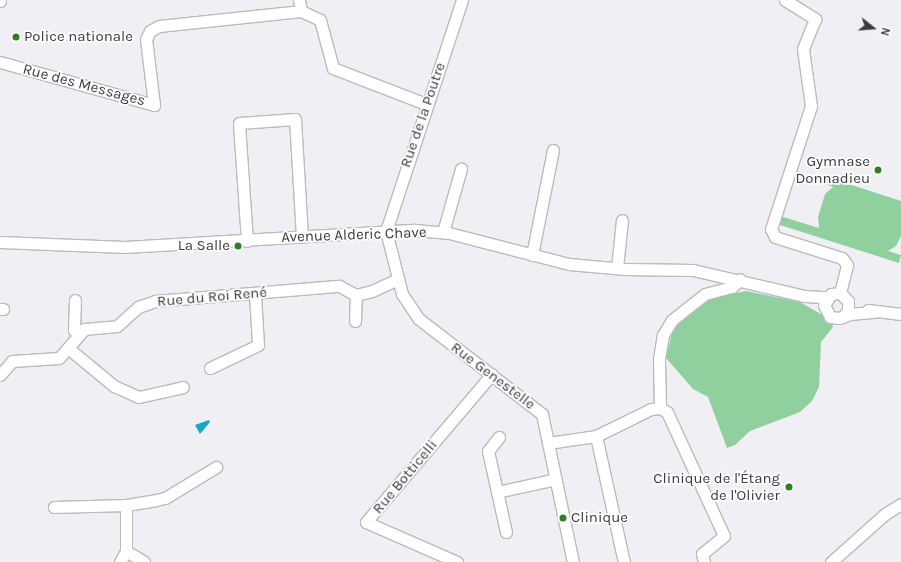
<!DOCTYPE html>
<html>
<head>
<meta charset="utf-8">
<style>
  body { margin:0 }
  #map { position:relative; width:901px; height:562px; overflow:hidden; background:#f0f0f4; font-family:Karla,sans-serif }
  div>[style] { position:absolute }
  .green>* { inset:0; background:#90d09f }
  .water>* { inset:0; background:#1aa6c1 }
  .roads { filter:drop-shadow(1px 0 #bababf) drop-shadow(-1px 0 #bababf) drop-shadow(0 1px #bababf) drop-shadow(0 -1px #bababf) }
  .minor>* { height:11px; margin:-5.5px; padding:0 5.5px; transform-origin:5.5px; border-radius:5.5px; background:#fff }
  .dots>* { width:11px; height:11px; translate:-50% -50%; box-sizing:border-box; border:2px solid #fdfdff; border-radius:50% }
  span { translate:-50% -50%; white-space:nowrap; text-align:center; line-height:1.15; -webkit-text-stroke:3.5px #fdfdff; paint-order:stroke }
  .poi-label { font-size:15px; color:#3b3b3d }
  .left { translate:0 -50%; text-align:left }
  .right { translate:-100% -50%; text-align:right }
  .street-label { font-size:15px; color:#3b3b3d }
  .north { position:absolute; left:853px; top:8px; width:40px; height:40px; -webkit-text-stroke:3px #fdfdff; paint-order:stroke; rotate:107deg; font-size:11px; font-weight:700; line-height:16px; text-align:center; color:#3b3b3d }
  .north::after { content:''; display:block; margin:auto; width:14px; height:18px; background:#3b3b3d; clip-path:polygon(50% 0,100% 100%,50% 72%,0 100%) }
</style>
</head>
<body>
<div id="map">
  <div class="green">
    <i style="clip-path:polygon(827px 177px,901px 201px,901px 236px,896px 246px,888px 251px,901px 255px,899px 263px,777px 224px,780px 216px,819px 228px,818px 217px,825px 194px,833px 187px,825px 184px)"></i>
    <i style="clip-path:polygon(746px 291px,800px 302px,831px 320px,833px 327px,821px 342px,819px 387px,812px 401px,800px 412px,750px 431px,735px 445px,727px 448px,708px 397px,693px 389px,666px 358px,672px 332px,678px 322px,702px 300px)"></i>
  </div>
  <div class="water">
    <i style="clip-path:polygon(209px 420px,210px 422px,200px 434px,195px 425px)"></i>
  </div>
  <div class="roads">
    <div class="minor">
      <i style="left:299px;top:0;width:11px;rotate:80deg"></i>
      <i style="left:462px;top:0;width:243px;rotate:108.2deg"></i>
      <i style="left:386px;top:231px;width:65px;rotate:75.7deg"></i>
      <i style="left:402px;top:294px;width:30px;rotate:56deg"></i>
      <i style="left:419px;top:319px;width:155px;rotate:37.7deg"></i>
      <i style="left:542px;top:414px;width:151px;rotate:78.2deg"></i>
      <i style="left:785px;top:0;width:36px;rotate:32deg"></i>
      <i style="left:815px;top:19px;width:32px;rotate:112deg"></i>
      <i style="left:803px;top:49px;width:58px;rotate:82deg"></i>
      <i style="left:811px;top:106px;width:129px;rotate:108deg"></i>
      <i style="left:771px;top:229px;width:9px;rotate:63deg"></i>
      <i style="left:775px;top:237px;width:70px;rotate:17.4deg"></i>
      <i style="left:842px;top:258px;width:9px;rotate:54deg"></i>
      <i style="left:847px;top:265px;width:29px;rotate:104deg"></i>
      <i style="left:0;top:1px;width:1px;rotate:-90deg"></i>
      <i style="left:0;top:62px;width:160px;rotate:15.6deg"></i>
      <i style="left:154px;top:105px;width:66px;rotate:-96.9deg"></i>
      <i style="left:146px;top:39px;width:9px;rotate:-63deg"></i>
      <i style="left:150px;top:31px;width:10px;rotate:-29deg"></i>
      <i style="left:159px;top:26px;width:143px;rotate:-6deg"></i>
      <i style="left:301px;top:11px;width:21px;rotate:25deg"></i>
      <i style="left:320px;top:20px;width:50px;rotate:74.8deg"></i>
      <i style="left:333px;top:68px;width:100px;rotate:21.2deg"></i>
      <i style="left:443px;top:232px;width:66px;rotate:-74.1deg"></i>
      <i style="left:247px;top:241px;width:118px;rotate:-93.9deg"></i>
      <i style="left:239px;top:123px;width:56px;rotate:-4.1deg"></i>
      <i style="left:295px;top:119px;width:118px;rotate:86.6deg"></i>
      <i style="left:0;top:242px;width:125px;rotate:2.3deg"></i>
      <i style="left:125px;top:247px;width:290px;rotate:-3.4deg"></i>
      <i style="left:415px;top:230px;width:34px;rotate:5deg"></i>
      <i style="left:449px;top:233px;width:124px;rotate:14.5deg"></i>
      <i style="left:569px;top:264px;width:56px;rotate:5.1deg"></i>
      <i style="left:625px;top:269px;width:68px;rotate:0.8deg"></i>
      <i style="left:693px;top:270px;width:115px;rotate:13.1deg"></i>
      <i style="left:805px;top:296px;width:22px;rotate:3deg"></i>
      <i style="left:532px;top:255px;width:107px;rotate:-78.7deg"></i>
      <i style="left:617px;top:268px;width:48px;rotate:-84.1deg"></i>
      <i style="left:75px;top:300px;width:30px;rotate:92deg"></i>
      <i style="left:74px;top:330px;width:7px;rotate:45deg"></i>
      <i style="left:0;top:309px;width:3px"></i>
      <i style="left:868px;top:310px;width:33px;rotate:7deg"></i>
      <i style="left:843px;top:317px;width:9px;rotate:-54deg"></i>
      <i style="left:848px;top:310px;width:9px;rotate:-90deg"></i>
      <i style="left:848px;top:301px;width:11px;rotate:-135deg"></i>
      <i style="left:840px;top:293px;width:9px;rotate:174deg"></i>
      <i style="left:831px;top:294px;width:13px;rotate:122deg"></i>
      <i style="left:824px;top:305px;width:13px;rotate:63deg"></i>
      <i style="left:830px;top:317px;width:9px;rotate:6deg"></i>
      <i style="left:839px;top:318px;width:12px;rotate:-20deg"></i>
      <i style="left:850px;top:314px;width:25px;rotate:-5deg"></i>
      <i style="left:355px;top:321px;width:26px;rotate:-88deg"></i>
      <i style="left:68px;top:348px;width:60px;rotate:39.6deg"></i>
      <i style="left:114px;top:386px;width:27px;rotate:24deg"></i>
      <i style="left:139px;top:397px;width:45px;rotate:-12.8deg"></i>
      <i style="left:210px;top:368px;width:53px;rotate:-25.6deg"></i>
      <i style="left:258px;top:345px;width:52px;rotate:-93.3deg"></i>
      <i style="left:0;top:375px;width:18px;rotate:-49deg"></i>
      <i style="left:12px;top:361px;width:47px;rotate:-3.7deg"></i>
      <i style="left:59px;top:358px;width:38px;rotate:-49deg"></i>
      <i style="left:84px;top:329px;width:33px;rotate:-5deg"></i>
      <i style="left:117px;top:326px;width:28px;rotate:-42deg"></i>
      <i style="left:138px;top:307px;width:18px;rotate:-19deg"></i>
      <i style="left:155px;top:301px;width:185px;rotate:-4.7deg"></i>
      <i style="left:339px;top:286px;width:19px;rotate:28deg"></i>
      <i style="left:356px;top:295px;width:16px;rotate:-14deg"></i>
      <i style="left:372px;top:291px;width:29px;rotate:-25deg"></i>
      <i style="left:660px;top:408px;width:49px;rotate:-91.2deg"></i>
      <i style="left:659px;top:359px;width:24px;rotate:-81deg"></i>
      <i style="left:663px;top:335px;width:17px;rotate:-59deg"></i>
      <i style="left:672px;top:320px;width:42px;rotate:-38.2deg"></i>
      <i style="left:705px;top:294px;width:28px;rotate:-15deg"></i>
      <i style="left:732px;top:287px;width:11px;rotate:-45deg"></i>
      <i style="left:596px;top:436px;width:129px;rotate:77.5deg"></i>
      <i style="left:499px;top:437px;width:18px;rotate:128deg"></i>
      <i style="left:488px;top:451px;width:83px;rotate:77.5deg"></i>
      <i style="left:548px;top:443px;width:49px;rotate:-8.3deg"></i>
      <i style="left:596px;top:436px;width:61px;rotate:-26.1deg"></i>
      <i style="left:651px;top:409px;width:9px;rotate:-6deg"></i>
      <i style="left:660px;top:408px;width:8px;rotate:30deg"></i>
      <i style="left:667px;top:412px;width:136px;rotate:65.3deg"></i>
      <i style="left:724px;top:536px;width:28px;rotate:141deg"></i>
      <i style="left:702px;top:554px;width:8px;rotate:76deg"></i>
      <i style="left:497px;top:492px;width:60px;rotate:-12.4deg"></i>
      <i style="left:54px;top:507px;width:72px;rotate:-1.6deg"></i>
      <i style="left:126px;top:505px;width:30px;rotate:-9deg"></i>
      <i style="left:156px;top:500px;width:9px;rotate:-13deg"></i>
      <i style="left:165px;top:498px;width:60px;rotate:-31.3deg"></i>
      <i style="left:126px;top:551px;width:21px;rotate:31deg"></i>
      <i style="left:120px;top:562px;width:13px;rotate:-61deg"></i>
      <i style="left:126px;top:551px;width:46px;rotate:-90deg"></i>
      <i style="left:457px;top:562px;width:99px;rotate:-156.3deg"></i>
      <i style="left:366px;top:522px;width:194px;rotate:-49.6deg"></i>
      <i style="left:831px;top:562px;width:72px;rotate:-41.6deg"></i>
      <i style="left:885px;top:514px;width:19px;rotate:-32deg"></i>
    </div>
  </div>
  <div class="dots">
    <i style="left:16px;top:37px;background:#327d25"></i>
    <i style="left:878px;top:170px;background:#327d25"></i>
    <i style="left:238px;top:246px;background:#327d25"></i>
    <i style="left:789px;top:487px;background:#327d25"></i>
    <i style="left:563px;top:518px;background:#327d25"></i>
  </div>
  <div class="poi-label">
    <span class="left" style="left:24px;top:37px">Police nationale</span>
    <span class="right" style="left:870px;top:170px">Gymnase<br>Donnadieu</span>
    <span class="right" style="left:230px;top:246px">La Salle</span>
    <span class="right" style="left:780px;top:487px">Clinique de l'Étang<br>de l'Olivier</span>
    <span class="left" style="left:571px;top:518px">Clinique</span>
  </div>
  <div class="street-label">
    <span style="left:84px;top:85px;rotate:15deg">Rue des Messages</span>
    <span style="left:423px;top:115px;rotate:-71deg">Rue de la Poutre</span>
    <span style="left:354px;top:235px;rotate:-2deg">Avenue Alderic Chave</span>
    <span style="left:212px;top:297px;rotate:-5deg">Rue du Roi René</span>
    <span style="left:493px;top:376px;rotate:37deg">Rue Genestelle</span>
    <span style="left:405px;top:477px;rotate:-50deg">Rue Botticelli</span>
  </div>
  <div class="north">N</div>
</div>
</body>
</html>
